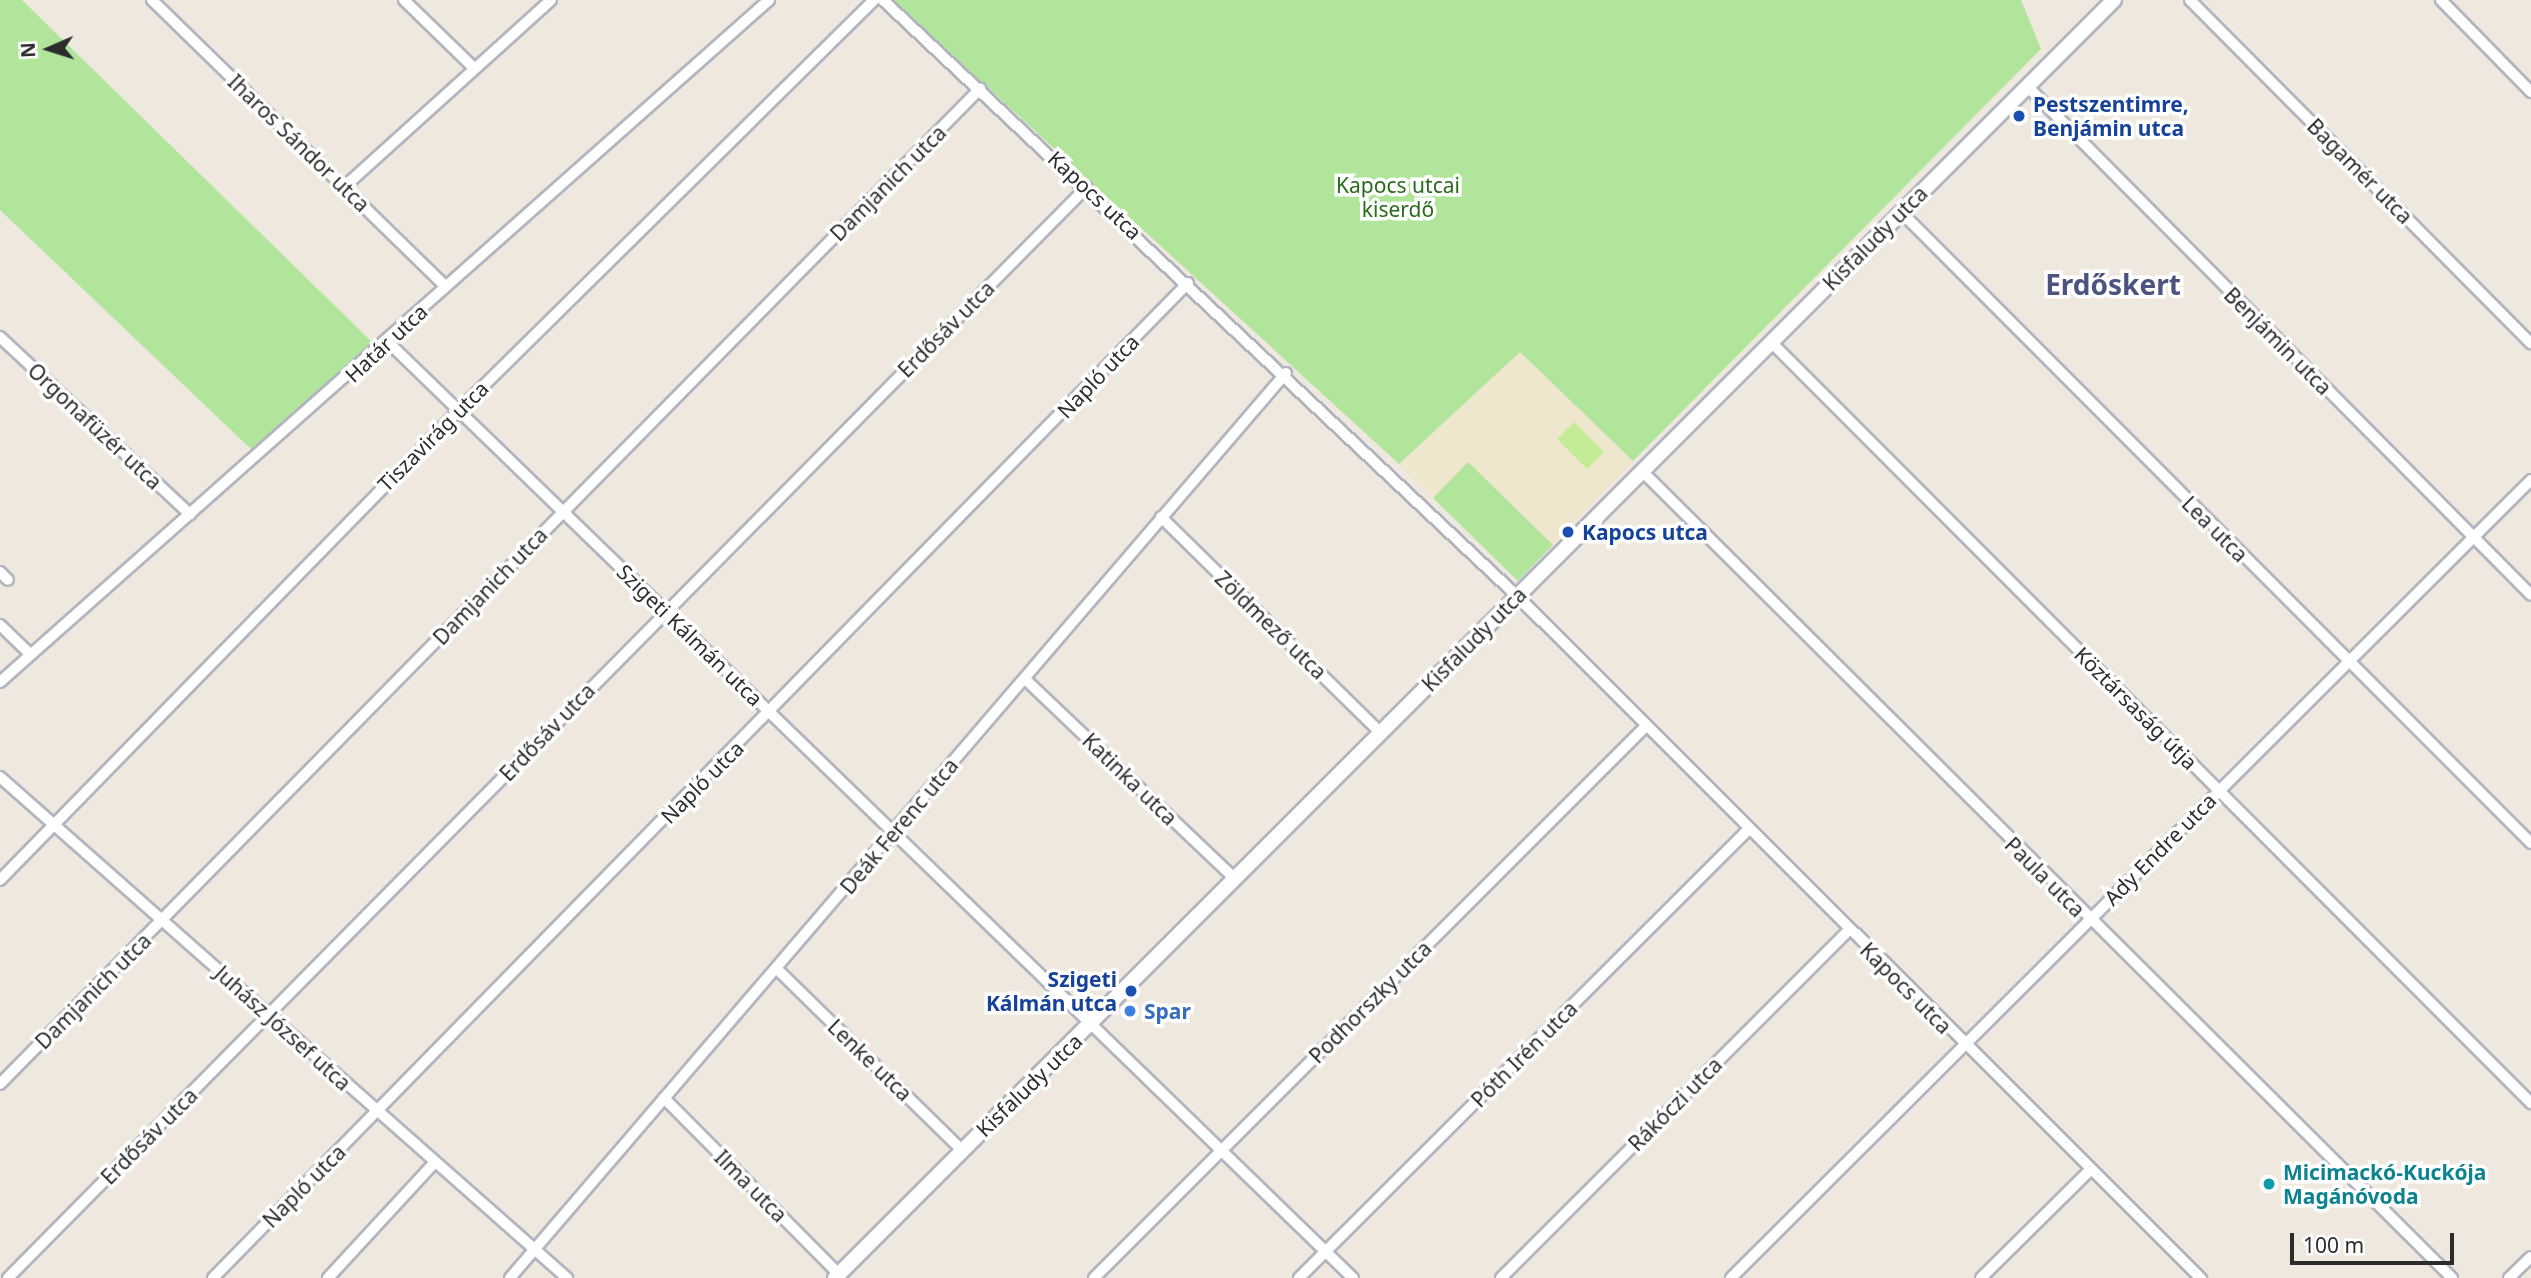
<!DOCTYPE html>
<html>
<head>
<meta charset="utf-8">
<style>
  body { margin:0 }
  #map { position:relative; width:2531px; height:1278px; overflow:hidden; background:#eee8de; font-family:"Noto Sans",sans-serif }
  div>[style] { position:absolute }
  .education>* { inset:0; background:#efe6ce }
  .green>* { inset:0; background:#b1e59b }
  .pitch>* { inset:0; background:#c4ec96 }
  .roads { filter:drop-shadow(2px 0 #b2b4c0) drop-shadow(-2px 0 #b2b4c0) drop-shadow(0 2px #b2b4c0) drop-shadow(0 -2px #b2b4c0) }
  .street>* { height:10px; margin:-5px; padding:0 5px; transform-origin:5px; border-radius:5px; background:#fff }
  .secondary>* { height:14px; margin:-7px; padding:0 7px; transform-origin:7px; border-radius:7px; background:#fff }
  .dots>* { width:19px; height:19px; translate:-50% -50%; box-sizing:border-box; border:4px solid #fff; border-radius:50% }
  span { translate:-50% -50%; white-space:nowrap; text-align:center; line-height:1.15; -webkit-text-stroke:7px #fff; paint-order:stroke }
  .transit-label { font-size:21px; color:#164399; font-weight:700 }
  .left { translate:0 -50%; text-align:left }
  .right { translate:-100% -50%; text-align:right }
  .street-label { font-size:21px; color:#2c2c2c }
  .park-label { font-size:21px; color:#286b1a }
  .shop-label { font-size:21px; color:#366cbe; font-weight:700 }
  .culture-label { font-size:21px; color:#0d838f; font-weight:700 }
  .district-label { font-size:28px; color:#4b537e; font-weight:700 }
  .north { position:absolute; left:14px; top:14px; width:70px; height:70px; -webkit-text-stroke:5px #fff; paint-order:stroke; rotate:267deg; font-size:19px; font-weight:700; line-height:28px; text-align:center; color:#2c2c2c }
  .north::after { content:''; display:block; margin:auto; width:24px; height:32px; background:#2c2c2c; clip-path:polygon(50% 0,100% 100%,50% 72%,0 100%) }
  .scale { position:absolute; left:2290px; top:1233px; width:164px; height:32px; box-sizing:border-box; border:4px solid #2c2c2c; border-top:0; padding-left:9px; font-size:21px; line-height:24px; white-space:nowrap; color:#2c2c2c; -webkit-text-stroke:5px #fff; paint-order:stroke }
</style>
</head>
<body>
<div id="map">
  <div class="education">
    <i style="clip-path:polygon(1520px 352px,1633px 461px,1518px 581px,1399px 464px)"></i>
  </div>
  <div class="green">
    <i style="clip-path:polygon(0 0,22px 0,375px 345px,253px 451px,0 210px)"></i>
    <i style="clip-path:polygon(892px 0,2021px 0,2041px 49px,1633px 461px,1520px 352px,1399px 464px)"></i>
    <i style="clip-path:polygon(1468px 462px,1553px 545px,1518px 581px,1433px 498px)"></i>
  </div>
  <div class="pitch">
    <i style="clip-path:polygon(1574px 422px,1604px 452px,1587px 469px,1557px 439px)"></i>
  </div>
  <div class="roads">
    <div class="street">
      <i style="left:152px;top:0;width:409px;rotate:44.3deg"></i>
      <i style="left:404px;top:0;width:96px;rotate:44.2deg"></i>
      <i style="left:883px;top:0;width:870px;rotate:43.23deg"></i>
      <i style="left:1517px;top:596px;width:966px;rotate:44.92deg"></i>
      <i style="left:2190px;top:0;width:484px;rotate:45.2deg"></i>
      <i style="left:2441px;top:0;width:129px;rotate:45.6deg"></i>
      <i style="left:2027px;top:86px;width:716px;rotate:45.28deg"></i>
      <i style="left:344px;top:187px;width:279px;rotate:-42.1deg"></i>
      <i style="left:1901px;top:212px;width:892px;rotate:45.05deg"></i>
      <i style="left:0;top:337px;width:260px;rotate:43deg"></i>
      <i style="left:1771px;top:342px;width:1076px;rotate:45.04deg"></i>
      <i style="left:389px;top:343px;width:1343px;rotate:44.13deg"></i>
      <i style="left:1643px;top:472px;width:1142px;rotate:44.89deg"></i>
      <i style="left:1161px;top:517px;width:308px;rotate:44.5deg"></i>
      <i style="left:0;top:572px;width:11px;rotate:45deg"></i>
      <i style="left:0;top:625px;width:42px;rotate:44deg"></i>
      <i style="left:1025px;top:679px;width:290px;rotate:43.6deg"></i>
      <i style="left:0;top:682px;width:1028px;rotate:-41.57deg"></i>
      <i style="left:0;top:777px;width:757px;rotate:41.46deg"></i>
      <i style="left:0;top:880px;width:656px;rotate:-45.68deg"></i>
      <i style="left:458px;top:411px;width:585px;rotate:-44.65deg"></i>
      <i style="left:777px;top:969px;width:259px;rotate:44.4deg"></i>
      <i style="left:0;top:1084px;width:1397px;rotate:-45.44deg"></i>
      <i style="left:664px;top:1098px;width:248px;rotate:45.2deg"></i>
      <i style="left:8px;top:1278px;width:1534px;rotate:-45.32deg"></i>
      <i style="left:213px;top:1278px;width:1393px;rotate:-45.58deg"></i>
      <i style="left:328px;top:1278px;width:156px;rotate:-47.3deg"></i>
      <i style="left:510px;top:1278px;width:1192px;rotate:-49.39deg"></i>
      <i style="left:1094px;top:1278px;width:781px;rotate:-45deg"></i>
      <i style="left:1299px;top:1278px;width:634px;rotate:-44.94deg"></i>
      <i style="left:1501px;top:1278px;width:491px;rotate:-45deg"></i>
      <i style="left:1731px;top:1278px;width:1130px;rotate:-44.93deg"></i>
      <i style="left:1981px;top:1278px;width:153px;rotate:-44.7deg"></i>
      <i style="left:2509px;top:1278px;width:30px;rotate:-44deg"></i>
    </div>
    <div class="secondary">
      <i style="left:835px;top:1278px;width:1808px;rotate:-44.98deg"></i>
    </div>
  </div>
  <div class="dots">
    <i style="left:2019px;top:116px;background:#1a4fb4"></i>
    <i style="left:1568px;top:532px;background:#1a4fb4"></i>
    <i style="left:1131px;top:991px;background:#1a4fb4"></i>
    <i style="left:1130px;top:1011px;background:#3f7fe0"></i>
    <i style="left:2269px;top:1184px;background:#0f9aa8"></i>
  </div>
  <div class="transit-label">
    <span class="left" style="left:2033px;top:116px">Pestszentimre,<br>Benjámin utca</span>
    <span class="left" style="left:1582px;top:532px">Kapocs utca</span>
    <span class="right" style="left:1117px;top:991px">Szigeti<br>Kálmán utca</span>
  </div>
  <div class="street-label">
    <span style="left:299px;top:143px;rotate:44deg">Iharos Sándor utca</span>
    <span style="left:2360px;top:171px;rotate:45deg">Bagamér utca</span>
    <span style="left:888px;top:183px;rotate:-45deg">Damjanich utca</span>
    <span style="left:1095px;top:195px;rotate:43deg">Kapocs utca</span>
    <span style="left:1875px;top:238px;rotate:-45deg">Kisfaludy utca</span>
    <span style="left:946px;top:329px;rotate:-45deg">Erdősáv utca</span>
    <span style="left:2278px;top:341px;rotate:45deg">Benjámin utca</span>
    <span style="left:386px;top:343px;rotate:-43deg">Határ utca</span>
    <span style="left:1098px;top:376px;rotate:-46deg">Napló utca</span>
    <span style="left:95px;top:426px;rotate:43deg">Orgonafüzér utca</span>
    <span style="left:433px;top:436px;rotate:-45deg">Tiszavirág utca</span>
    <span style="left:2215px;top:529px;rotate:45deg">Lea utca</span>
    <span style="left:490px;top:586px;rotate:-46deg">Damjanich utca</span>
    <span style="left:1271px;top:625px;rotate:44deg">Zöldmező utca</span>
    <span style="left:690px;top:635px;rotate:44deg">Szigeti Kálmán utca</span>
    <span style="left:1474px;top:639px;rotate:-45deg">Kisfaludy utca</span>
    <span style="left:2136px;top:708px;rotate:45deg">Köztársaság útja</span>
    <span style="left:547px;top:732px;rotate:-46deg">Erdősáv utca</span>
    <span style="left:1130px;top:779px;rotate:44deg">Katinka utca</span>
    <span style="left:702px;top:782px;rotate:-45deg">Napló utca</span>
    <span style="left:899px;top:826px;rotate:-50deg">Deák Ferenc utca</span>
    <span style="left:2160px;top:849px;rotate:-45deg">Ady Endre utca</span>
    <span style="left:2045px;top:877px;rotate:45deg">Paula utca</span>
    <span style="left:1906px;top:988px;rotate:45deg">Kapocs utca</span>
    <span style="left:93px;top:991px;rotate:-45deg">Damjanich utca</span>
    <span style="left:1370px;top:1002px;rotate:-45deg">Podhorszky utca</span>
    <span style="left:283px;top:1028px;rotate:42deg">Juhász József utca</span>
    <span style="left:1524px;top:1054px;rotate:-45deg">Póth Irén utca</span>
    <span style="left:870px;top:1060px;rotate:44deg">Lenke utca</span>
    <span style="left:1029px;top:1085px;rotate:-44deg">Kisfaludy utca</span>
    <span style="left:1675px;top:1104px;rotate:-45deg">Rákóczi utca</span>
    <span style="left:149px;top:1136px;rotate:-45deg">Erdősáv utca</span>
    <span style="left:304px;top:1186px;rotate:-45deg">Napló utca</span>
    <span style="left:751px;top:1186px;rotate:45deg">Ilma utca</span>
  </div>
  <div class="park-label">
    <span style="left:1398px;top:197px">Kapocs utcai<br>kiserdő</span>
  </div>
  <div class="shop-label">
    <span class="left" style="left:1144px;top:1011px">Spar</span>
  </div>
  <div class="culture-label">
    <span class="left" style="left:2283px;top:1184px">Micimackó-Kuckója<br>Magánóvoda</span>
  </div>
  <div class="district-label">
    <span style="left:2113px;top:284px">Erdőskert</span>
  </div>
  <div class="north">N</div>
  <div class="scale">100 m</div>
</div>
</body>
</html>
